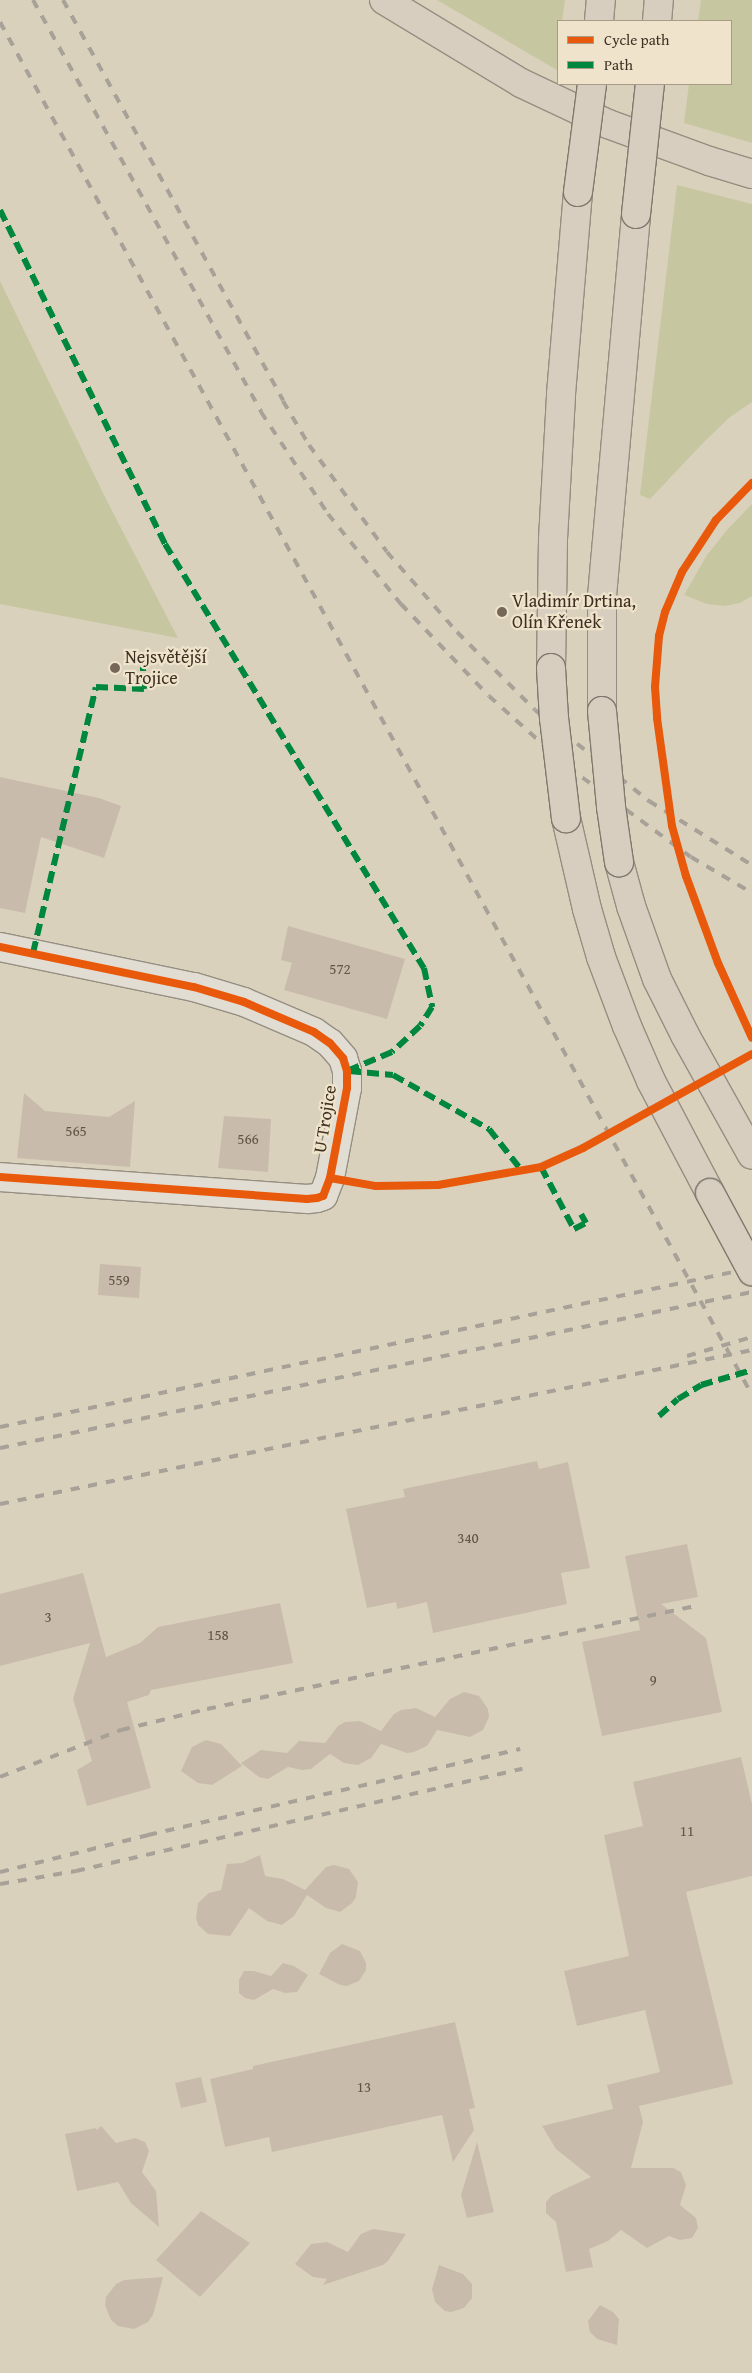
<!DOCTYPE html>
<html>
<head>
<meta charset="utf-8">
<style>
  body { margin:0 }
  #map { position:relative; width:752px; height:2373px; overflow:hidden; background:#dad1bc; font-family:"Gentium Book Plus",serif }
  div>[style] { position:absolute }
  .green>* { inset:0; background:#c6c7a1 }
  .building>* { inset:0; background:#c9bbab }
  .roads { filter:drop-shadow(1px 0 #958e81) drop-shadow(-1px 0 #958e81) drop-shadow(0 1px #958e81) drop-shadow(0 -1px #958e81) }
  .minor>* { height:28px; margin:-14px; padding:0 14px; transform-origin:14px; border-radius:14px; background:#e2ddd3 }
  .major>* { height:28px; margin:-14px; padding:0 14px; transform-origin:14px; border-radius:14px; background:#d7cebf }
  .rail>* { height:4px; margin-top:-2px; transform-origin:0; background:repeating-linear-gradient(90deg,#a7a198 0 9px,transparent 0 18px) }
  .bridges { filter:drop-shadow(1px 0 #7f786d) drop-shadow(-1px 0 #7f786d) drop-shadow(0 1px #7f786d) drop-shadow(0 -1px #7f786d) }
  .major-bridge>* { height:28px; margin:-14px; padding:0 14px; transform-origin:14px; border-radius:14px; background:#d7cebf }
  .quiet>* { height:6px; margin-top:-3px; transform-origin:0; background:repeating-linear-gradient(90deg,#00873e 0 12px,transparent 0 18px) }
  .cycleway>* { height:8px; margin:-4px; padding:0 4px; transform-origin:4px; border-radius:4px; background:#e8590c }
  .dots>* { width:14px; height:14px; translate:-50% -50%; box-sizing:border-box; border:2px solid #efe4cb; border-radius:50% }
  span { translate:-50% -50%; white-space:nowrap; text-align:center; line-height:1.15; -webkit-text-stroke:4.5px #efe4cb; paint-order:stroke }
  .number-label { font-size:15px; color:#625446 }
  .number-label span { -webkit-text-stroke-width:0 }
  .poi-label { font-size:18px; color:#3e2f23 }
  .left { translate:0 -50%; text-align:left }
  .street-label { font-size:18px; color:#3e2f23 }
  .legend { position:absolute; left:557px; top:20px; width:175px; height:65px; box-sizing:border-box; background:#efe4cb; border:1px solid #a89c88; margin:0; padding:6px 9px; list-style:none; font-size:15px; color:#3e2f23 }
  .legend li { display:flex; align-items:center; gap:10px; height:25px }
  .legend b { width:25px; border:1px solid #a89c88 }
</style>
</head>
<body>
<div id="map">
  <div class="green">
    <i style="clip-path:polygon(437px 0,565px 0,562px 21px,558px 21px,557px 70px)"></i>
    <i style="clip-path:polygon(701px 0,752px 0,752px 143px,684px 123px,689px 84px,731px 84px,731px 21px,698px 21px)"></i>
    <i style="clip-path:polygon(677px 185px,752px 204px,752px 402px,730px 417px,704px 442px,650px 499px,640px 495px)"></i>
    <i style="clip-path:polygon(0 281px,106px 499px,178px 638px,0 604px)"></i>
    <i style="clip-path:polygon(752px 504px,752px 596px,740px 603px,725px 606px,707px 604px,684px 595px,707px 555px,727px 530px)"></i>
  </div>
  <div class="building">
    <i style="clip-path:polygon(0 777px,99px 798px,121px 806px,104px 858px,41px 837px,25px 913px,0 908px)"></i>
    <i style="clip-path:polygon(288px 926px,405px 959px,387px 1019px,284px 990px,292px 963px,281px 960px)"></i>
    <i style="clip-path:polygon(24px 1093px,45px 1111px,109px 1117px,135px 1101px,130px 1167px,17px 1158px)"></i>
    <i style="clip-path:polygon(224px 1116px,271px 1119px,268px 1172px,218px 1168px)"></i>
    <i style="clip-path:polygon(100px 1264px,141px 1267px,139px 1298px,98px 1295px)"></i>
    <i style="clip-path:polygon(537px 1461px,539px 1469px,568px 1462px,590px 1568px,561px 1573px,567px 1604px,433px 1633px,427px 1602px,397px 1609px,396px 1602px,367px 1608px,346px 1509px,405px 1497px,403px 1489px)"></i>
    <i style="clip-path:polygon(687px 1544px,698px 1597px,661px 1604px,706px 1638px,722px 1712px,602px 1736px,582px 1642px,640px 1630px,625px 1556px)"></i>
    <i style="clip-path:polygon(83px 1573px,106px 1657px,140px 1643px,158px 1627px,280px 1603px,293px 1663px,151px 1690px,149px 1695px,127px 1702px,151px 1788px,87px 1806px,77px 1770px,92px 1761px,73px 1699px,90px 1643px,0 1666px,0 1594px)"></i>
    <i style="clip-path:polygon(464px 1692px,479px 1696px,488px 1709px,489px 1717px,483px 1730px,470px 1737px,437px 1730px,427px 1746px,414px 1752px,407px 1753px,381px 1744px,371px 1758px,358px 1765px,344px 1763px,330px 1754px,311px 1769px,302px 1770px,288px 1767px,268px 1779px,259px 1777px,241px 1763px,261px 1750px,287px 1753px,299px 1741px,325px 1743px,338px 1726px,345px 1722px,360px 1721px,381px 1731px,394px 1714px,401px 1710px,416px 1708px,435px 1717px,450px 1699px)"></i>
    <i style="clip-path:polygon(206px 1740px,221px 1744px,242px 1766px,212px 1785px,198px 1783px,181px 1771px,192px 1747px)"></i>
    <i style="clip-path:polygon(741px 1757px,752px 1804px,752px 1876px,686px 1892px,733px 2084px,639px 2106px,643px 2122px,631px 2168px,673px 2168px,681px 2172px,686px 2185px,680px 2205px,696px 2218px,698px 2228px,692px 2238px,680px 2240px,669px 2236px,647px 2248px,621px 2230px,608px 2241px,589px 2249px,593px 2267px,566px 2272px,556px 2222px,546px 2213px,546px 2202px,552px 2195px,591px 2177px,556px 2149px,542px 2126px,613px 2109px,607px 2085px,660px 2072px,645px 2010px,577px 2026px,564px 1971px,629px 1956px,604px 1835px,643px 1826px,633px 1782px)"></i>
    <i style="clip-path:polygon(260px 1855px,265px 1876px,283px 1879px,305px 1890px,326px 1867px,334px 1865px,349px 1869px,358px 1882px,356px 1897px,352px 1903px,340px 1912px,326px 1908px,307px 1895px,294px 1916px,282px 1925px,267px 1921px,249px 1908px,230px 1936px,208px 1934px,198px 1925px,196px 1918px,198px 1903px,209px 1893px,221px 1890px,227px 1864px,242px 1863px)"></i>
    <i style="clip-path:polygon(342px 1944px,360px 1951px,366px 1963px,366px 1970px,359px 1981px,347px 1986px,340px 1985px,319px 1974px,330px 1953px)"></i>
    <i style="clip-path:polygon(283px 1963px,294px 1966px,308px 1975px,297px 1992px,285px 1993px,273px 1989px,254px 2000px,245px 1998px,239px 1993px,239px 1980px,244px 1971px,254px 1971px,271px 1976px)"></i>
    <i style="clip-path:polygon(455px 2022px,475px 2108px,469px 2109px,474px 2130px,453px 2162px,442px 2115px,272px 2152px,269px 2137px,225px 2147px,210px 2079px,253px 2069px,253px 2066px)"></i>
    <i style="clip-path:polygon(201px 2077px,207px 2102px,181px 2108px,175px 2083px)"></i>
    <i style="clip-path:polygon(101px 2126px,116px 2143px,135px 2138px,145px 2142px,149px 2151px,142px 2172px,156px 2191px,159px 2227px,131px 2203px,118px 2182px,77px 2191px,65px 2134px,96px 2128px,97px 2130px)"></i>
    <i style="clip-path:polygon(477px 2142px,494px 2212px,467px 2218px,461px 2195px)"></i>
    <i style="clip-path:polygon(201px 2211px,250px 2243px,200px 2297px,156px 2260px)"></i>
    <i style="clip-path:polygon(373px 2229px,406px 2234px,388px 2261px,383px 2265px,323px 2285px,327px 2279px,313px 2277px,295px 2264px,311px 2244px,327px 2242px,348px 2252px,361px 2234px)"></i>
    <i style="clip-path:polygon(439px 2265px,463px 2274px,472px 2284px,472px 2298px,464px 2308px,451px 2312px,445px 2311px,435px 2302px,432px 2289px)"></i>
    <i style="clip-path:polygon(163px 2277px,153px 2315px,148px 2322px,134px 2329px,118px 2326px,111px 2320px,105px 2305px,106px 2297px,116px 2284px,124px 2280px)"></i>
    <i style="clip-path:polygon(600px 2305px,613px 2312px,619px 2319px,617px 2345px,597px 2339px,590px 2332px,588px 2321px)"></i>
  </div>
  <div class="roads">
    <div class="minor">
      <i style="left:0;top:947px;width:198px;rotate:11.7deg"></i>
      <i style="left:194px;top:987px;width:52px;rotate:16.7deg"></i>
      <i style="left:244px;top:1002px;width:76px;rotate:23.2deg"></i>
      <i style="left:314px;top:1032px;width:19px;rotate:35deg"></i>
      <i style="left:330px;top:1043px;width:20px;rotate:49deg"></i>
      <i style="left:343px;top:1058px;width:14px;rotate:73deg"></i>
      <i style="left:347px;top:1071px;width:17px;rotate:90deg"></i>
      <i style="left:347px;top:1088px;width:92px;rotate:100.7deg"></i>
      <i style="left:330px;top:1178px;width:19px;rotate:111deg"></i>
      <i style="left:323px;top:1196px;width:6px;rotate:162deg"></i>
      <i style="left:317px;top:1198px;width:10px;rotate:174deg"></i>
      <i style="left:307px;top:1199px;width:308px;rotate:-175.9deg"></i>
    </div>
    <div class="major">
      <i style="left:384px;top:0;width:160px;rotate:31.2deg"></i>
      <i style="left:521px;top:83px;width:96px;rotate:25.2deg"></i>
      <i style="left:608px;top:124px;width:108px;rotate:20.1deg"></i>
      <i style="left:709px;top:161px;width:45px;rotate:16.8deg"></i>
      <i style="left:599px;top:21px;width:21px;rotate:-85deg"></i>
      <i style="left:657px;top:21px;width:21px;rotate:-85deg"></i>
      <i style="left:551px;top:668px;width:129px;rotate:-89.1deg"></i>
      <i style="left:553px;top:539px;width:145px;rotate:-86.8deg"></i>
      <i style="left:561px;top:394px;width:203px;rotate:-85.2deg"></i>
      <i style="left:602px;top:711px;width:115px;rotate:-90deg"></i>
      <i style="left:602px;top:596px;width:384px;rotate:-84.9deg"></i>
      <i style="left:566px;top:818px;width:93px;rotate:77deg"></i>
      <i style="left:587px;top:909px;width:50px;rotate:73.7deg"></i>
      <i style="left:601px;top:957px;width:74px;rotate:69.4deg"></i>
      <i style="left:627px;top:1026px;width:60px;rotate:66.4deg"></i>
      <i style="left:651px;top:1081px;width:127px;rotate:62.2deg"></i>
      <i style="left:619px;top:862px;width:46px;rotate:74.7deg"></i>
      <i style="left:631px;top:906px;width:77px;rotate:70.4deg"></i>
      <i style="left:657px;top:979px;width:63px;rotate:63.4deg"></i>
      <i style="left:685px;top:1035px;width:137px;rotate:60.8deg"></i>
    </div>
  </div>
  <div class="rail">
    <i style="left:33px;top:0;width:471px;rotate:61deg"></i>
    <i style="left:261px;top:412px;width:122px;rotate:56.7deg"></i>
    <i style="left:328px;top:514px;width:116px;rotate:51deg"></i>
    <i style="left:401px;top:604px;width:127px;rotate:46.3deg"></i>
    <i style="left:489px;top:696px;width:106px;rotate:41.9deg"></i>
    <i style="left:568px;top:767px;width:152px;rotate:36.2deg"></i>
    <i style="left:691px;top:857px;width:71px;rotate:30.5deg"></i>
    <i style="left:63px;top:0;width:457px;rotate:61.2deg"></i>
    <i style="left:283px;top:401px;width:51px;rotate:59.4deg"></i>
    <i style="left:309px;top:445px;width:132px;rotate:53.9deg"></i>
    <i style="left:387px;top:552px;width:106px;rotate:48.8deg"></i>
    <i style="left:457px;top:632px;width:110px;rotate:45deg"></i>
    <i style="left:535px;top:710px;width:146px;rotate:38.6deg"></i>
    <i style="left:649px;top:801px;width:121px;rotate:31.9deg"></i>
    <i style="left:0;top:22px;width:1565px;rotate:61.29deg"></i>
    <i style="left:687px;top:1356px;width:68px;rotate:-16.3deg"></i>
    <i style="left:0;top:1427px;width:769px;rotate:-11.94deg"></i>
    <i style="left:0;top:1448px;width:768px;rotate:-11.72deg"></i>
    <i style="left:0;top:1504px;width:768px;rotate:-11.57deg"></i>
    <i style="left:0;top:1777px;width:130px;rotate:-21.2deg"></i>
    <i style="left:121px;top:1730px;width:89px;rotate:-13.7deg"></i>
    <i style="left:207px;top:1709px;width:498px;rotate:-11.9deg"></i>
    <i style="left:0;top:1872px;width:153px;rotate:-14deg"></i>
    <i style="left:148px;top:1835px;width:382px;rotate:-13deg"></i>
    <i style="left:0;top:1884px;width:77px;rotate:-9.7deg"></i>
    <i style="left:76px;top:1871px;width:458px;rotate:-12.9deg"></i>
  </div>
  <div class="bridges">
    <div class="major-bridge">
      <i style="left:578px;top:192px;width:109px;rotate:-82.6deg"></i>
      <i style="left:636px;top:214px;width:131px;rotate:-83.9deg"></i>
      <i style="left:551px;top:668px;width:50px;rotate:86.6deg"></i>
      <i style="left:554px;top:718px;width:101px;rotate:83.2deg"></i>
      <i style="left:602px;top:711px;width:96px;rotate:84.6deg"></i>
      <i style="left:611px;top:807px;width:56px;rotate:81.7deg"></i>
      <i style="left:710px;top:1193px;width:89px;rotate:61.7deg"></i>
    </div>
  </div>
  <div class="quiet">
    <i style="left:0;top:210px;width:373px;rotate:63.7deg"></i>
    <i style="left:165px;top:544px;width:497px;rotate:58.6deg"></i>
    <i style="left:424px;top:968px;width:40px;rotate:78deg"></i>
    <i style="left:432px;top:1007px;width:22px;rotate:122deg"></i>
    <i style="left:420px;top:1026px;width:38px;rotate:137deg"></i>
    <i style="left:392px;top:1052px;width:49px;rotate:157.1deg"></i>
    <i style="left:33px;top:953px;width:273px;rotate:-76.7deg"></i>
    <i style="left:96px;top:687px;width:48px;rotate:2.4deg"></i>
    <i style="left:144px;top:689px;width:22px;rotate:-93deg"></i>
    <i style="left:349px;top:1071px;width:44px;rotate:5.2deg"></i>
    <i style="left:393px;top:1075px;width:110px;rotate:29.4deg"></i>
    <i style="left:489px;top:1129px;width:53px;rotate:51.8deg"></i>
    <i style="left:541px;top:1167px;width:70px;rotate:62deg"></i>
    <i style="left:574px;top:1229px;width:13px;rotate:-27deg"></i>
    <i style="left:586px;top:1223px;width:10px;rotate:-119deg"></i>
    <i style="left:659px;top:1416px;width:25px;rotate:-42deg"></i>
    <i style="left:678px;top:1399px;width:27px;rotate:-31deg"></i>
    <i style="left:701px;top:1385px;width:53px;rotate:-16.4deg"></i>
  </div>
  <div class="cycleway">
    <i style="left:752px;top:483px;width:52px;rotate:134.2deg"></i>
    <i style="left:716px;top:520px;width:62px;rotate:123.2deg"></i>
    <i style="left:682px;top:572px;width:43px;rotate:113deg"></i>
    <i style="left:665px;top:612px;width:25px;rotate:104deg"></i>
    <i style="left:659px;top:636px;width:51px;rotate:94.5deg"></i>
    <i style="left:655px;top:687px;width:31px;rotate:86deg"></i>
    <i style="left:657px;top:718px;width:109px;rotate:82.1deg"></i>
    <i style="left:672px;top:826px;width:52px;rotate:74.4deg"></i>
    <i style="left:686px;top:876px;width:93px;rotate:69.8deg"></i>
    <i style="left:718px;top:963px;width:82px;rotate:65.6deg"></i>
    <i style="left:0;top:947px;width:198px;rotate:11.7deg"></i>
    <i style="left:194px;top:987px;width:52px;rotate:16.7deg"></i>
    <i style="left:244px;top:1002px;width:76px;rotate:23.2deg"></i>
    <i style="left:314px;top:1032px;width:19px;rotate:35deg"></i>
    <i style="left:330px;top:1043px;width:20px;rotate:49deg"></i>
    <i style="left:343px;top:1058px;width:14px;rotate:73deg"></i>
    <i style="left:347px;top:1071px;width:17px;rotate:90deg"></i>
    <i style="left:347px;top:1088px;width:92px;rotate:100.7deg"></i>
    <i style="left:330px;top:1178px;width:19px;rotate:111deg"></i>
    <i style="left:323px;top:1196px;width:6px;rotate:162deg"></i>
    <i style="left:317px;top:1198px;width:10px;rotate:174deg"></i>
    <i style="left:307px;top:1199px;width:308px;rotate:-175.9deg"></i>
    <i style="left:330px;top:1178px;width:47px;rotate:9.9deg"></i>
    <i style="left:376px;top:1186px;width:62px;rotate:-0.9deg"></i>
    <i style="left:438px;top:1185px;width:105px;rotate:-9.9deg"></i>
    <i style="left:541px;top:1167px;width:46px;rotate:-24.3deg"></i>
    <i style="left:583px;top:1148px;width:193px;rotate:-29.1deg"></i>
  </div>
  <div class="dots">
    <i style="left:502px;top:612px;background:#756859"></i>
    <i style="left:115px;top:668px;background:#756859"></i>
  </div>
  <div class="number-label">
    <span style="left:340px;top:969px">572</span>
    <span style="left:76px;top:1131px">565</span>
    <span style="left:248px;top:1139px">566</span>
    <span style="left:119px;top:1280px">559</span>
    <span style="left:468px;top:1538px">340</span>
    <span style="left:48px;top:1617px">3</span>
    <span style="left:218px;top:1635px">158</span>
    <span style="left:653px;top:1680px">9</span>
    <span style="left:687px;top:1831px">11</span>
    <span style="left:364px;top:2087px">13</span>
  </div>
  <div class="poi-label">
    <span class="left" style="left:512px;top:612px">Vladimír Drtina,<br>Olín Křenek</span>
    <span class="left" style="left:125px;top:668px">Nejsvětější<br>Trojice</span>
  </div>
  <div class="street-label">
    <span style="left:325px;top:1119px;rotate:-81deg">U Trojice</span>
  </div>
  <ul class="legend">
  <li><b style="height:6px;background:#e8590c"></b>Cycle path</li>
  <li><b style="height:6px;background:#00873e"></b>Path</li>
  </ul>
</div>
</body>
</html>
